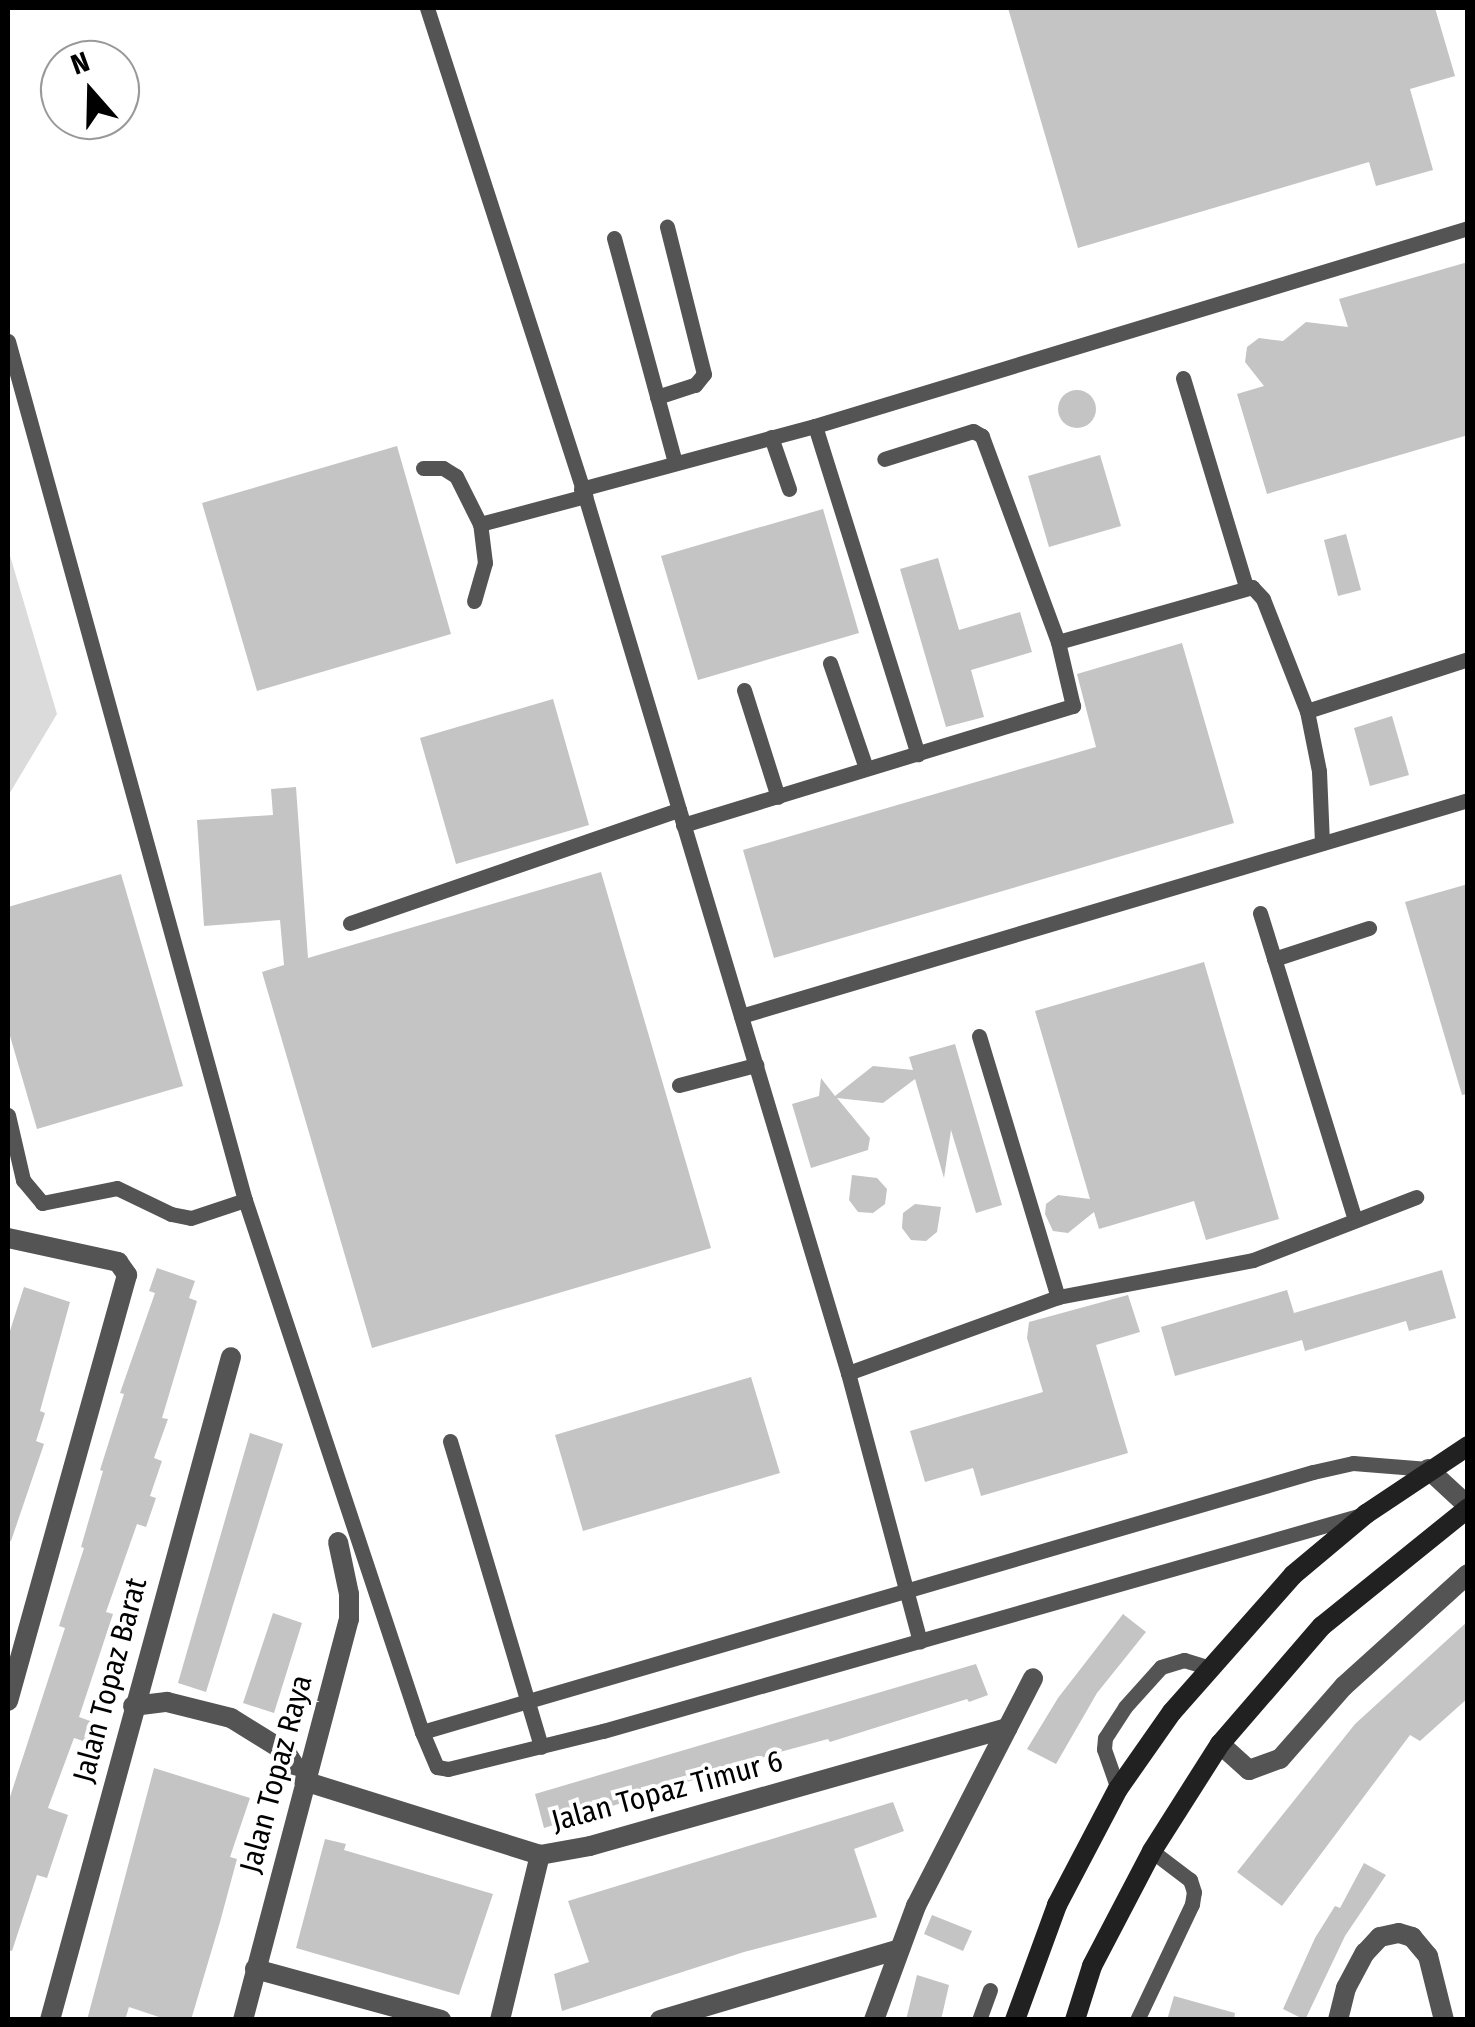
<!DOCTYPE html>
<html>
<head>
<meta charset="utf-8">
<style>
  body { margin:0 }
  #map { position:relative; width:1475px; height:2027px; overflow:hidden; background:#fff; font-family:"Fira Sans Condensed",sans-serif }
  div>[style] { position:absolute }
  .green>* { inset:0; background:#dbdbdb }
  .building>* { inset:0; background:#c4c4c4 }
  .round { border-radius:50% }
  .service>* { height:15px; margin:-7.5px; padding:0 7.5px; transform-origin:7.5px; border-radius:7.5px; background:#545454 }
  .minor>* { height:20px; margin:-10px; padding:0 10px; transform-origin:10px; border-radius:10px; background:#545454 }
  .secondary>* { height:20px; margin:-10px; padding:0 10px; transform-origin:10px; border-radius:10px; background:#212121 }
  span { translate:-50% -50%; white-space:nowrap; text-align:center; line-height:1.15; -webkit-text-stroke:8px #fff; paint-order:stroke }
  .street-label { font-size:30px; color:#000 }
  .frame { position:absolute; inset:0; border:10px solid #000; pointer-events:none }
  .north { position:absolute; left:40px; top:40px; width:100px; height:100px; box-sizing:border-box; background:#fff; border:2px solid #999; border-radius:50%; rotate:340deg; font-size:28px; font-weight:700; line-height:40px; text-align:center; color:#000 }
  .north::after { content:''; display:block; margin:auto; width:35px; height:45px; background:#000; clip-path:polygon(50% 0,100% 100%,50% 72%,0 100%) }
</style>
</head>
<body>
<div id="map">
  <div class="green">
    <i style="clip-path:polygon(8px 549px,57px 714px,8px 796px)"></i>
  </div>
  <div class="building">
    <i style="clip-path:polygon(1008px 8px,1435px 8px,1455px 76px,1410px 89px,1433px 170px,1376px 186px,1369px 162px,1078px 248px)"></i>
    <i style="clip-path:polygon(1468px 262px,1468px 435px,1267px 494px,1237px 394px,1264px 386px,1245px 362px,1247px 347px,1259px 338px,1283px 341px,1306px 322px,1348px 327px,1339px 299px)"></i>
    <i class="round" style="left:1058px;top:390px;width:38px;height:38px"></i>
    <i style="clip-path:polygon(397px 446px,451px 634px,257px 691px,202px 503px)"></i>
    <i style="clip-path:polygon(1100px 455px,1121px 526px,1049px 547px,1028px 476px)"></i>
    <i style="clip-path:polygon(823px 509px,859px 633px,698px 680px,661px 556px)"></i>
    <i style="clip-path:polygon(1346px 534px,1361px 590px,1338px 596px,1324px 540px)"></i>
    <i style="clip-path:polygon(938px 558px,959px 630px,1020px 612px,1032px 652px,971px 670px,984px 717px,946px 727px,900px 569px)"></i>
    <i style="clip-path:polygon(1182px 643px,1234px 823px,774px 958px,743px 850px,1096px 747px,1077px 674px)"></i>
    <i style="clip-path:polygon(553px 699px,589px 825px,456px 864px,420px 738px)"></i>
    <i style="clip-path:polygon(1392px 716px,1409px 775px,1370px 786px,1354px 728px)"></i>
    <i style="clip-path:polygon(296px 787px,308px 958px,601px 872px,711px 1248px,372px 1348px,262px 972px,284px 965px,280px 920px,204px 926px,197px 820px,273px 815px,271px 789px)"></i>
    <i style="clip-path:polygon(121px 874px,183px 1086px,37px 1129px,8px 1029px,8px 907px)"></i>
    <i style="clip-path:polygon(1468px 884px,1468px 1094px,1462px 1095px,1405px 902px)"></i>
    <i style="clip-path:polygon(1204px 962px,1279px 1219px,1206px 1240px,1194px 1201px,1099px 1229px,1094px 1212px,1068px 1233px,1053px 1231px,1045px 1214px,1046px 1204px,1058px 1195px,1090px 1199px,1035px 1011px)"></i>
    <i style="clip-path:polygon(955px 1044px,1002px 1205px,976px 1213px,951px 1130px,944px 1178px,915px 1079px,883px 1103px,837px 1098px,870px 1138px,868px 1150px,811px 1168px,792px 1104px,819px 1096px,821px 1078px,835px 1096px,873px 1066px,913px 1070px,909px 1057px)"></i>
    <i style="clip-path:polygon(852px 1175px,877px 1178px,887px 1189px,885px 1204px,873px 1213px,858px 1212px,849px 1200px)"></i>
    <i style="clip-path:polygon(915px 1204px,941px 1207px,937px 1232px,926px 1241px,911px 1240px,902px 1228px,903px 1213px)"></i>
    <i style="clip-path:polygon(157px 1268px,195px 1281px,189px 1298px,197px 1301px,162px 1418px,168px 1419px,154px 1458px,162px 1461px,150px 1496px,156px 1498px,146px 1527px,137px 1524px,106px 1612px,113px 1614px,79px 1717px,93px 1722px,86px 1742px,74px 1738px,48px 1808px,68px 1815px,47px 1878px,37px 1875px,12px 1951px,8px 1950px,8px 1803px,65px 1628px,59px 1626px,84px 1548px,81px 1547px,103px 1471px,100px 1470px,124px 1394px,120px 1393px,155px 1293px,149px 1291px)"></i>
    <i style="clip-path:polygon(1442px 1270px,1456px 1318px,1409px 1331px,1406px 1321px,1305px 1351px,1302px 1340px,1175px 1376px,1161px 1327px,1287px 1290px,1294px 1313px)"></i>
    <i style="clip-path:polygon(24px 1287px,70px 1302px,40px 1411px,45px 1413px,36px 1441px,44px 1444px,11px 1541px,8px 1540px,8px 1337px)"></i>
    <i style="clip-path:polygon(1128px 1295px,1140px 1332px,1096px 1345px,1128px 1453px,981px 1496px,973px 1468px,925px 1482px,910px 1431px,1043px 1392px,1027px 1338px,1029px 1322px)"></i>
    <i style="clip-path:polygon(751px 1377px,780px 1473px,583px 1531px,555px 1435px)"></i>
    <i style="clip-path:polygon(250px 1433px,283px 1444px,206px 1692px,178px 1683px)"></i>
    <i style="clip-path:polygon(273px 1613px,302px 1623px,274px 1713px,243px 1703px)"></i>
    <i style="clip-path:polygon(1123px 1614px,1146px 1632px,1097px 1693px,1056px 1764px,1027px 1749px,1058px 1698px)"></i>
    <i style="clip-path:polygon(1468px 1621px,1468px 1698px,1420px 1741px,1410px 1735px,1282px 1906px,1237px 1872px,1355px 1724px)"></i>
    <i style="clip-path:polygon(976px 1664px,988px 1695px,969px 1702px,967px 1699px,830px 1742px,828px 1739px,780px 1752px,544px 1828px,535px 1794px)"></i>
    <i style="clip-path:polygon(154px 1768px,250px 1798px,230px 1857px,237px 1859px,220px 1922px,191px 2020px,168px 2020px,129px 2007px,125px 2020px,87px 2020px)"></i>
    <i style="clip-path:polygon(893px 1802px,904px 1831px,854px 1849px,877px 1917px,744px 1952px,562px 2011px,554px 1974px,589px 1962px,568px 1901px)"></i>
    <i style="clip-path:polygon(325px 1839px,346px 1844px,344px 1850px,493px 1894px,459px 1995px,296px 1948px)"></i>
    <i style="clip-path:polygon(1364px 1863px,1386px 1875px,1345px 1936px,1305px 2020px,1283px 2009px,1315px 1938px,1335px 1906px,1340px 1908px)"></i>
    <i style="clip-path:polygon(932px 1915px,972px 1931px,963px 1951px,924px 1934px)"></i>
    <i style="clip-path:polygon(917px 1975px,949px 1985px,941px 2020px,906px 2020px)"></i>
    <i style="clip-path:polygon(1174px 1996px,1235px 2013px,1234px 2020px,1167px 2020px)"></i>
  </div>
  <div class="service">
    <i style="left:427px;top:8px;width:513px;rotate:72.06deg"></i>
    <i style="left:585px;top:496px;width:916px;rotate:73.31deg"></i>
    <i style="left:848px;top:1373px;width:278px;rotate:75deg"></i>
    <i style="left:614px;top:238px;width:232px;rotate:74.8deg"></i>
    <i style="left:8px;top:341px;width:891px;rotate:74.58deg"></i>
    <i style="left:245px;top:1200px;width:561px;rotate:71.6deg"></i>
    <i style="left:422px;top:1732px;width:38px;rotate:67deg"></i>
    <i style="left:437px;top:1767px;width:11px;rotate:10deg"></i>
    <i style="left:448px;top:1769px;width:160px;rotate:-13.8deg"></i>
    <i style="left:603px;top:1731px;width:789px;rotate:-15.89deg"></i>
    <i style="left:1183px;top:378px;width:218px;rotate:73.2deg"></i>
    <i style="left:657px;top:397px;width:40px;rotate:-18deg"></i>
    <i style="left:695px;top:385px;width:14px;rotate:-51deg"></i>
    <i style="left:704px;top:374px;width:152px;rotate:-104.1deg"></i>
    <i style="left:815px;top:426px;width:344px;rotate:72.6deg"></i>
    <i style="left:771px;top:437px;width:55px;rotate:70.9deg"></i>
    <i style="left:423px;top:468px;width:20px"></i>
    <i style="left:443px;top:468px;width:15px;rotate:32deg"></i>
    <i style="left:456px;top:476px;width:54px;rotate:63.4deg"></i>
    <i style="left:581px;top:489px;width:242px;rotate:-15.1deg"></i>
    <i style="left:815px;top:426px;width:682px;rotate:-16.87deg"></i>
    <i style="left:474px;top:601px;width:40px;rotate:-74deg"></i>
    <i style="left:485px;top:563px;width:39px;rotate:-97deg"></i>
    <i style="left:480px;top:524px;width:109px;rotate:-14.9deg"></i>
    <i style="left:1058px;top:642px;width:202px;rotate:-15.8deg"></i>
    <i style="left:1252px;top:587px;width:16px;rotate:47deg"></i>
    <i style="left:1263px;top:599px;width:120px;rotate:68.6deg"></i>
    <i style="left:830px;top:663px;width:111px;rotate:71.1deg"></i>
    <i style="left:744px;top:690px;width:112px;rotate:72.4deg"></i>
    <i style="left:683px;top:825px;width:408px;rotate:-17deg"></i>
    <i style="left:1073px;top:706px;width:66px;rotate:-103.2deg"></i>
    <i style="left:1058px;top:642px;width:220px;rotate:-110.3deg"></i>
    <i style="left:982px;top:436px;width:10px;rotate:-151deg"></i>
    <i style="left:973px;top:431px;width:93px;rotate:162.5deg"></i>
    <i style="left:1322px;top:843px;width:72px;rotate:-92.4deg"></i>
    <i style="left:1319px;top:771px;width:61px;rotate:-101.3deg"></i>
    <i style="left:1307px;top:711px;width:169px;rotate:-17.9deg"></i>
    <i style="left:1260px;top:913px;width:321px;rotate:72.8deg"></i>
    <i style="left:350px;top:923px;width:348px;rotate:-19deg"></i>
    <i style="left:1274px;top:959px;width:100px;rotate:-18.1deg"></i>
    <i style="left:741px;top:1016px;width:758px;rotate:-16.55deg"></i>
    <i style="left:979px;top:1036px;width:273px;rotate:73.2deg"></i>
    <i style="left:679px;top:1085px;width:80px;rotate:-14.6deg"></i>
    <i style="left:8px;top:1115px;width:67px;rotate:77deg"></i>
    <i style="left:23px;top:1180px;width:30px;rotate:50deg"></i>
    <i style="left:42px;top:1203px;width:76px;rotate:-11.3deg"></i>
    <i style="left:117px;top:1188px;width:60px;rotate:25.7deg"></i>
    <i style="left:171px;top:1214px;width:20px;rotate:11deg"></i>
    <i style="left:191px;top:1218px;width:57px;rotate:-18.4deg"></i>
    <i style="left:848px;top:1373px;width:223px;rotate:-19.9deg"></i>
    <i style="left:1058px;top:1297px;width:198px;rotate:-10.7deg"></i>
    <i style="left:1253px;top:1260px;width:175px;rotate:-21.1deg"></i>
    <i style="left:450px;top:1441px;width:319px;rotate:73.4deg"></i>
    <i style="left:422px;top:1732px;width:928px;rotate:-16.27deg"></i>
    <i style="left:1313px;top:1472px;width:41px;rotate:-12.7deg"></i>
    <i style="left:1353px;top:1463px;width:75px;rotate:4.6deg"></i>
    <i style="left:1118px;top:1789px;width:42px;rotate:-109.3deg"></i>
    <i style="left:1104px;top:1749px;width:11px;rotate:-85deg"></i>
    <i style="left:1105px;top:1738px;width:37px;rotate:-57deg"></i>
    <i style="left:1125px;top:1707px;width:54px;rotate:-48deg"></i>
    <i style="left:1161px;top:1667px;width:24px;rotate:-17deg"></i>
    <i style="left:1184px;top:1660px;width:27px;rotate:17deg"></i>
    <i style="left:979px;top:2020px;width:32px;rotate:-70deg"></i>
    <i style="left:1137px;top:2020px;width:128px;rotate:-64.6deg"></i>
    <i style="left:1192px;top:1904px;width:12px;rotate:-81deg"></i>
    <i style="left:1194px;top:1892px;width:13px;rotate:-108deg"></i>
    <i style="left:1190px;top:1880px;width:48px;rotate:-142.7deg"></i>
  </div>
  <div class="minor">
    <i style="left:8px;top:1238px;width:113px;rotate:12.3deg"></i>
    <i style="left:118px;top:1262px;width:16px;rotate:55deg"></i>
    <i style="left:127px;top:1275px;width:442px;rotate:105.6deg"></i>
    <i style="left:1428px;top:1469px;width:54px;rotate:42.8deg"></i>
    <i style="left:133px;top:1706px;width:34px;rotate:-7deg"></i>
    <i style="left:167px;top:1702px;width:66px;rotate:14deg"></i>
    <i style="left:231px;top:1718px;width:65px;rotate:31.7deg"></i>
    <i style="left:286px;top:1752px;width:34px;rotate:58deg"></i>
    <i style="left:304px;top:1781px;width:247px;rotate:17.4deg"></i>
    <i style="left:540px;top:1855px;width:51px;rotate:-10.2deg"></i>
    <i style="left:590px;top:1846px;width:434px;rotate:-15.8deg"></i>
    <i style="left:1220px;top:1744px;width:39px;rotate:42deg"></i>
    <i style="left:1249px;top:1770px;width:33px;rotate:-20deg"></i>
    <i style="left:1280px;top:1759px;width:97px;rotate:-48.8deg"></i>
    <i style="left:1344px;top:1686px;width:167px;rotate:-42.1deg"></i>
    <i style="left:255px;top:1969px;width:193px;rotate:15.3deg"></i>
    <i style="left:50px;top:2020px;width:687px;rotate:-74.73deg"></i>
    <i style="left:243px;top:2020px;width:415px;rotate:-75.2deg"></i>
    <i style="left:349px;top:1619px;width:25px;rotate:-90deg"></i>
    <i style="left:349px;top:1594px;width:53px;rotate:-101.9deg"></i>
    <i style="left:500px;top:2020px;width:170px;rotate:-76.4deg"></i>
    <i style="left:660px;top:2020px;width:250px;rotate:-16.5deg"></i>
    <i style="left:874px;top:2020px;width:121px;rotate:-69.8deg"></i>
    <i style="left:916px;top:1906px;width:256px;rotate:-62.8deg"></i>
    <i style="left:1338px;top:2020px;width:33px;rotate:-76deg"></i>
    <i style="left:1346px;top:1988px;width:40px;rotate:-62deg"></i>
    <i style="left:1365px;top:1953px;width:22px;rotate:-47deg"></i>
    <i style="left:1380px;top:1937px;width:19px;rotate:-12deg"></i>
    <i style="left:1399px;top:1933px;width:14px;rotate:17deg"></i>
    <i style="left:1412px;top:1937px;width:25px;rotate:50deg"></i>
    <i style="left:1428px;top:1956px;width:66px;rotate:76deg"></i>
  </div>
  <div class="secondary">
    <i style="left:1015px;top:2020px;width:122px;rotate:-69.9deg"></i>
    <i style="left:1057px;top:1905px;width:131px;rotate:-62.3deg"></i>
    <i style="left:1118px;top:1789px;width:94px;rotate:-55deg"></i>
    <i style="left:1172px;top:1712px;width:183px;rotate:-48.5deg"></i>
    <i style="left:1293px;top:1575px;width:95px;rotate:-39.9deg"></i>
    <i style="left:1366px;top:1514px;width:123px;rotate:-33.7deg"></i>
    <i style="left:1075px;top:2020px;width:57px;rotate:-72.5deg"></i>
    <i style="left:1092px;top:1966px;width:130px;rotate:-62.4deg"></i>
    <i style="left:1152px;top:1851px;width:127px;rotate:-57.6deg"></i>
    <i style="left:1220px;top:1744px;width:156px;rotate:-49.2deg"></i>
    <i style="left:1322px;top:1626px;width:188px;rotate:-38.9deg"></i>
  </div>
  <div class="street-label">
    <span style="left:110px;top:1680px;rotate:-75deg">Jalan Topaz Barat</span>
    <span style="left:276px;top:1774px;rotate:-75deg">Jalan Topaz Raya</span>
    <span style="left:667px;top:1791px;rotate:-15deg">Jalan Topaz Timur 6</span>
  </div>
  <div class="frame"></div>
  <div class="north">N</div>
</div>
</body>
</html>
